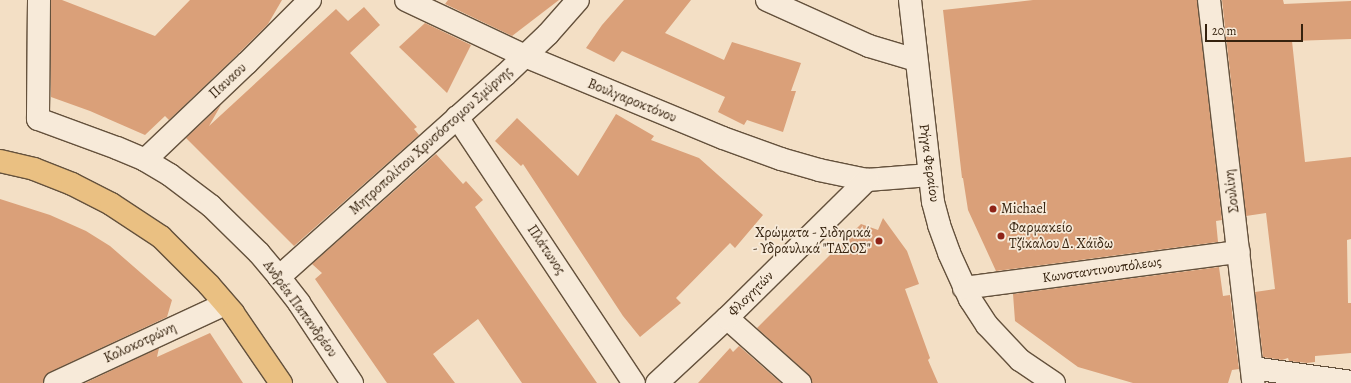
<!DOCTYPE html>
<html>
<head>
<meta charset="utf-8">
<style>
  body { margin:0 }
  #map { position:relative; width:1351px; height:383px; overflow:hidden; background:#f3dfc5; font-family:Alegreya,serif }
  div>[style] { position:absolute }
  .building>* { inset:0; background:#daa079 }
  .roads { filter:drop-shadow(1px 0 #64513c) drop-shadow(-1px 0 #64513c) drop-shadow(0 1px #64513c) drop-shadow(0 -1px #64513c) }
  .minor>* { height:22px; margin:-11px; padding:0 11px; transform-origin:11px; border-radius:11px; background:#f7ead9 }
  .major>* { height:22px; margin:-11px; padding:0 11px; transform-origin:11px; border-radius:11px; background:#eac082 }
  .dots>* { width:11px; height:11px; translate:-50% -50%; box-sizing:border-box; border:2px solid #f7ead9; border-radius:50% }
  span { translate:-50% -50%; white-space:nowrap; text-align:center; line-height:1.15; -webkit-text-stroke:3.5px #f7ead9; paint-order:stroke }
  .street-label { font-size:14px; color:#35220e }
  .poi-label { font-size:14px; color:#35220e }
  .left { translate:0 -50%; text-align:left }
  .right { translate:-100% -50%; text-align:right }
  .scale { position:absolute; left:1205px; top:24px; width:98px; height:18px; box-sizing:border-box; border:2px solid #35220e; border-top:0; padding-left:5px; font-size:12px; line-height:14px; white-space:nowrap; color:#35220e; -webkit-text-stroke:3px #f7ead9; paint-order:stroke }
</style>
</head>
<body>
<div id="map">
  <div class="building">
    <i style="clip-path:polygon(51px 0,62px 0,155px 36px,190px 0,282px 0,268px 24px,238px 54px,169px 120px,165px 116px,145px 135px,90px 111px,51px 97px)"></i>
    <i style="clip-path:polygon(448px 0,559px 0,512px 36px,445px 4px)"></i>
    <i style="clip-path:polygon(624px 0,691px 0,665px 33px,724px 60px,732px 42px,801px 63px,791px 91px,796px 91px,783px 132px,747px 120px,744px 125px,718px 112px,725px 97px,622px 51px,614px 62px,586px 48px,602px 25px)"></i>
    <i style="clip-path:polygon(1033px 0,1197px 0,1222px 220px,1216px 221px,1218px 242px,996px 271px,968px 210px,963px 178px,962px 178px,943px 10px)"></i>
    <i style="clip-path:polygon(1222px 0,1283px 0,1284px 4px,1351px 1px,1351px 39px,1292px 41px,1305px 162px,1351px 157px,1351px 239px,1347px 240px,1348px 303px,1351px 303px,1351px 353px,1315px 356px,1315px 362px,1307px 363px,1289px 361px,1288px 358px,1282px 360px,1263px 357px,1255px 292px,1275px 289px,1266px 213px,1246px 216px)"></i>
    <i style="clip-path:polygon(364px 7px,380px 25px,350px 53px,417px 127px,414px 129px,419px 135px,294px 246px,186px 138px,221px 105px,209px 126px,336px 9px,348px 21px)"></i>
    <i style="clip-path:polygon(425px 23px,471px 45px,447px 93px,399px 47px)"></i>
    <i style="clip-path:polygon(616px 114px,654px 136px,651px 140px,699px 158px,763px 215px,735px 248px,730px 243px,676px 298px,681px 303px,640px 337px,623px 316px,523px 164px,521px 166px,495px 141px,517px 118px,578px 176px)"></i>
    <i style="clip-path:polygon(436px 154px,463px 184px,466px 181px,483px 200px,475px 207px,597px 383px,522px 383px,478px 319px,433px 354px,455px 383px,387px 383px,315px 279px,322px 273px,312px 264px)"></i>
    <i style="clip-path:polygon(0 199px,50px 215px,86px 231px,110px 246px,172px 300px,167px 317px,50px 372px,45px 376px,43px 383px,0 383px)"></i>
    <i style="clip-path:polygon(883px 218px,907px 251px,919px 284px,905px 289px,930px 358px,928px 360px,938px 383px,812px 383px,808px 374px,757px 328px,861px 224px,878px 230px)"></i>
    <i style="clip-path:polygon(1219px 267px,1223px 296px,1230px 295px,1239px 369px,1232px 370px,1228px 383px,1133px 383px,1078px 367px,1015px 321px,1013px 294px)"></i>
    <i style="clip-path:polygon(210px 333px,243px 383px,85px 383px,159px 348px,157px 357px)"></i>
    <i style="clip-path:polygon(739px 346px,781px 383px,698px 383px,730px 348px,733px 352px)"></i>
  </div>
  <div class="roads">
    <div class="minor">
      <i style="left:39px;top:0;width:119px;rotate:90.5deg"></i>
      <i style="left:38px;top:119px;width:84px;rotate:20.2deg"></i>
      <i style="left:117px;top:148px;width:30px;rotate:23deg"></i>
      <i style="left:145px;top:160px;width:29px;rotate:31deg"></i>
      <i style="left:170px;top:175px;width:51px;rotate:37.1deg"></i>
      <i style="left:211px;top:206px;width:67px;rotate:44.4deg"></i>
      <i style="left:259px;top:253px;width:31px;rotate:50deg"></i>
      <i style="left:279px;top:277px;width:33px;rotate:52deg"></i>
      <i style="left:299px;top:303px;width:96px;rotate:56.5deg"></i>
      <i style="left:406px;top:0;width:132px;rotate:25.2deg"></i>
      <i style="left:525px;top:56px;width:214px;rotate:22.5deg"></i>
      <i style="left:723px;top:138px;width:62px;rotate:19.9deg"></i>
      <i style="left:781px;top:159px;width:40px;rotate:16deg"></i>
      <i style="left:819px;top:170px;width:49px;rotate:11.8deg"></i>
      <i style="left:867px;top:180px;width:63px;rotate:-4.5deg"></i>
      <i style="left:767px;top:0;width:112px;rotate:24.3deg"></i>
      <i style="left:869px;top:46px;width:49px;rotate:16.6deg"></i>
      <i style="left:910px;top:0;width:203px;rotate:83.5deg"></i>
      <i style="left:933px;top:202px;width:24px;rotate:75deg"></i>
      <i style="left:939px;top:225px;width:30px;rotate:70deg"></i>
      <i style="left:949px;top:253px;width:51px;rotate:65.5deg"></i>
      <i style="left:970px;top:299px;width:31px;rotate:57deg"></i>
      <i style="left:987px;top:325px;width:48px;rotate:46.7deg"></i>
      <i style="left:1020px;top:360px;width:41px;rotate:34.1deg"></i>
      <i style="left:1209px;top:0;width:386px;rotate:83.4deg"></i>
      <i style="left:457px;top:117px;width:320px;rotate:56.4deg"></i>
      <i style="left:145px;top:160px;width:141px;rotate:-43.6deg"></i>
      <i style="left:247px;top:63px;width:89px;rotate:-45deg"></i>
      <i style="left:279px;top:277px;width:303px;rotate:-41.8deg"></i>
      <i style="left:505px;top:75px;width:59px;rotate:-43.6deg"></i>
      <i style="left:548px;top:34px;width:45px;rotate:-48.6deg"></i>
      <i style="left:964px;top:288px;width:277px;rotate:-7.5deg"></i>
      <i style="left:727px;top:318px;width:98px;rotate:41.7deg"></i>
      <i style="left:1252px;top:368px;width:100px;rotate:8deg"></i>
      <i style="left:55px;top:383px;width:187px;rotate:-24.9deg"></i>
      <i style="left:657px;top:383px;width:96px;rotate:-42.9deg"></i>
      <i style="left:727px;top:318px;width:197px;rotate:-44.6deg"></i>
    </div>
    <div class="major">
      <i style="left:0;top:161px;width:35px;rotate:13deg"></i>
      <i style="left:34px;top:169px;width:41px;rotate:21.5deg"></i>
      <i style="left:72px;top:184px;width:44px;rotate:27.1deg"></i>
      <i style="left:111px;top:204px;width:60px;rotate:33.4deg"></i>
      <i style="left:161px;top:237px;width:68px;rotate:45deg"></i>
      <i style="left:209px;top:285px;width:37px;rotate:49deg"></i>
      <i style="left:233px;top:313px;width:85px;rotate:55.6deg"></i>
    </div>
  </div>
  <div class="dots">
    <i style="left:993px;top:209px;background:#8f2418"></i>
    <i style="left:1001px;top:236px;background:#8f2418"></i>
    <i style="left:879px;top:241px;background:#8f2418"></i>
  </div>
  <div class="street-label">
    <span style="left:228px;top:81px;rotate:-43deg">Παυαου</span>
    <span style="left:632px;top:101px;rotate:22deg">Βουλγαροκτόνου</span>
    <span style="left:431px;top:141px;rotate:-42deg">Μητροπολίτου Χρυσόστομου Σμύρνης</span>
    <span style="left:929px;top:163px;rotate:82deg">Ρήγα Φεραίου</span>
    <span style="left:1232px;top:191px;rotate:-97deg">Σουλίνη</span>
    <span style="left:546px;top:250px;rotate:56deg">Πλάτωνος</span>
    <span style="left:1102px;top:270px;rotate:-8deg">Κωνσταντινουπόλεως</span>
    <span style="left:751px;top:294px;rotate:-45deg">Φλογητών</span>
    <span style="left:300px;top:309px;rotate:54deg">Ανδρέα Παπανδρέου</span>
    <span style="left:140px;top:343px;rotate:-25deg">Κολοκοτρώνη</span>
  </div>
  <div class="poi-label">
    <span class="left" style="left:1001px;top:209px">Michael</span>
    <span class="left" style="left:1009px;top:236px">Φαρμακείο<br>Τζίκαλου Δ. Χάϊδω</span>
    <span class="right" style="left:871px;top:241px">Χρώματα - Σιδηρικά<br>- Υδραυλικά "ΤΑΣΟΣ"</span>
  </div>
  <div class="scale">20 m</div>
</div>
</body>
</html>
